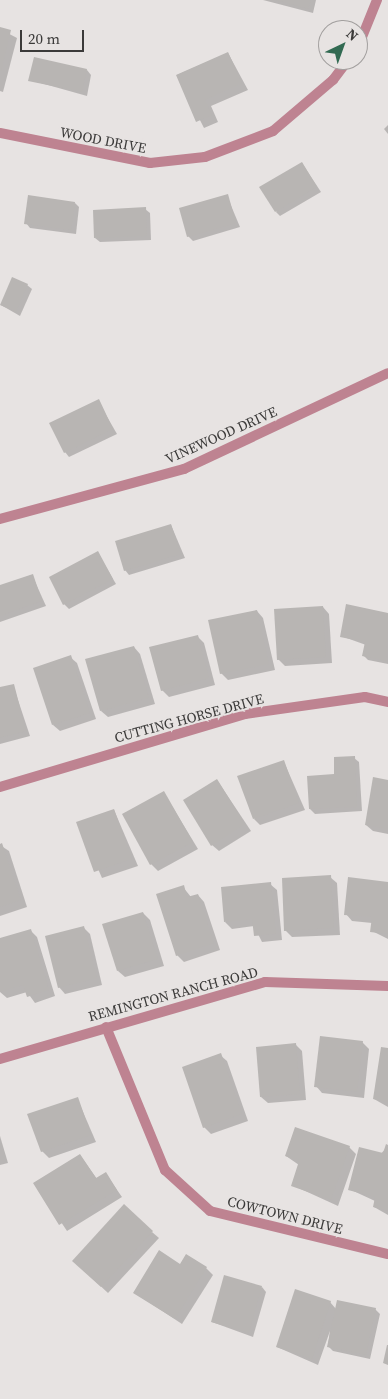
<!DOCTYPE html>
<html>
<head>
<meta charset="utf-8">
<style>
  body { margin:0 }
  #map { position:relative; width:388px; height:1399px; overflow:hidden; background:#e7e3e2; font-family:"Source Serif 4",serif }
  div>[style] { position:absolute }
  .shadow>* { inset:0; background:#0003 }
  .building>* { inset:0; background:#b8b5b3 }
  .street>* { height:10px; margin:-5px; padding:0 5px; transform-origin:5px; border-radius:5px; background:#be8391 }
  span { translate:-50% -50%; white-space:nowrap; text-align:center; line-height:1.15; -webkit-text-stroke:4px #e7e3e2; paint-order:stroke }
  .street-label { font-size:14px; color:#3b3a39 }
  .north { position:absolute; left:318px; top:20px; width:50px; height:50px; box-sizing:border-box; background:#e7e3e2; border:1px solid #a29f9e; border-radius:50%; rotate:42deg; font-size:14px; font-weight:700; line-height:20px; text-align:center; color:#3b3a39 }
  .north::after { content:''; display:block; margin:auto; width:18px; height:22px; background:#326a52; clip-path:polygon(50% 0,100% 100%,50% 72%,0 100%) }
  .scale { position:absolute; left:20px; top:30px; width:64px; height:22px; box-sizing:border-box; border:2px solid #3b3a39; border-top:0; padding-left:6px; font-size:15px; line-height:18px; white-space:nowrap; color:#3b3a39; -webkit-text-stroke:4px #e7e3e2; paint-order:stroke }
</style>
</head>
<body>
<div id="map">
  <div class="shadow">
    <i style="clip-path:polygon(263px 0,316px 0,313px 13px)"></i>
    <i style="clip-path:polygon(0 29px,17px 38px,3px 92px,0 91px)"></i>
    <i style="clip-path:polygon(228px 53px,248px 90px,211px 106px,218px 122px,204px 128px,177px 75px)"></i>
    <i style="clip-path:polygon(87px 70px,91px 75px,87px 96px,30px 80px)"></i>
    <i style="clip-path:polygon(388px 125px,388px 134px,384px 129px)"></i>
    <i style="clip-path:polygon(302px 163px,321px 192px,280px 216px,276px 212px)"></i>
    <i style="clip-path:polygon(227px 196px,240px 227px,193px 241px,188px 236px)"></i>
    <i style="clip-path:polygon(75px 203px,79px 207px,76px 234px,30px 228px,26px 223px)"></i>
    <i style="clip-path:polygon(145px 209px,150px 213px,151px 240px,100px 242px,95px 238px)"></i>
    <i style="clip-path:polygon(27px 285px,32px 289px,20px 316px,1px 305px)"></i>
    <i style="clip-path:polygon(98px 401px,117px 434px,69px 457px,65px 452px)"></i>
    <i style="clip-path:polygon(171px 525px,185px 558px,129px 575px,125px 570px)"></i>
    <i style="clip-path:polygon(98px 553px,116px 584px,69px 609px,64px 604px)"></i>
    <i style="clip-path:polygon(32px 575px,46px 606px,0 622px,0 586px)"></i>
    <i style="clip-path:polygon(347px 606px,388px 614px,388px 664px,368px 660px,364px 656px,366px 645px,341px 636px)"></i>
    <i style="clip-path:polygon(323px 607px,329px 614px,332px 663px,285px 666px,278px 659px)"></i>
    <i style="clip-path:polygon(257px 611px,263px 618px,275px 670px,228px 680px,221px 673px)"></i>
    <i style="clip-path:polygon(197px 636px,204px 643px,215px 685px,169px 697px,162px 690px)"></i>
    <i style="clip-path:polygon(134px 647px,140px 654px,155px 704px,108px 717px,101px 711px)"></i>
    <i style="clip-path:polygon(70px 657px,77px 663px,96px 719px,60px 731px,53px 725px)"></i>
    <i style="clip-path:polygon(13px 685px,30px 736px,0 744px,0 689px)"></i>
    <i style="clip-path:polygon(354px 758px,359px 762px,362px 811px,315px 814px,310px 809px)"></i>
    <i style="clip-path:polygon(284px 762px,305px 810px,260px 825px,254px 819px)"></i>
    <i style="clip-path:polygon(217px 780px,251px 831px,219px 851px,212px 845px)"></i>
    <i style="clip-path:polygon(388px 781px,388px 834px,373px 831px,366px 825px)"></i>
    <i style="clip-path:polygon(164px 793px,198px 849px,158px 871px,151px 864px)"></i>
    <i style="clip-path:polygon(114px 810px,138px 866px,102px 878px,78px 823px)"></i>
    <i style="clip-path:polygon(0 845px,9px 851px,27px 907px,0 916px)"></i>
    <i style="clip-path:polygon(330px 877px,337px 883px,340px 935px,292px 937px,285px 930px)"></i>
    <i style="clip-path:polygon(388px 883px,388px 939px,372px 931px,372px 923px,352px 921px,346px 914px)"></i>
    <i style="clip-path:polygon(270px 884px,277px 890px,282px 940px,262px 942px,254px 926px,232px 929px,225px 922px)"></i>
    <i style="clip-path:polygon(183px 887px,191px 897px,198px 895px,204px 902px,220px 950px,184px 962px,177px 955px)"></i>
    <i style="clip-path:polygon(143px 913px,150px 920px,164px 966px,125px 977px,118px 971px)"></i>
    <i style="clip-path:polygon(84px 928px,90px 934px,102px 985px,65px 994px,59px 987px)"></i>
    <i style="clip-path:polygon(30px 930px,37px 937px,55px 996px,35px 1003px,27px 992px,7px 998px,0 992px,0 940px)"></i>
    <i style="clip-path:polygon(362px 1042px,369px 1049px,364px 1098px,322px 1093px,316px 1086px)"></i>
    <i style="clip-path:polygon(296px 1045px,302px 1051px,306px 1100px,268px 1103px,261px 1097px)"></i>
    <i style="clip-path:polygon(388px 1049px,388px 1107px,374px 1099px)"></i>
    <i style="clip-path:polygon(220px 1055px,227px 1061px,248px 1121px,211px 1134px,204px 1127px,183px 1068px)"></i>
    <i style="clip-path:polygon(77px 1098px,96px 1142px,49px 1158px,42px 1151px)"></i>
    <i style="clip-path:polygon(0 1136px,8px 1163px,0 1165px)"></i>
    <i style="clip-path:polygon(388px 1146px,388px 1215px,374px 1207px,375px 1201px,349px 1189px)"></i>
    <i style="clip-path:polygon(349px 1147px,356px 1154px,338px 1206px,292px 1185px,299px 1165px,286px 1156px)"></i>
    <i style="clip-path:polygon(80px 1155px,97px 1179px,106px 1174px,122px 1197px,67px 1231px,35px 1183px)"></i>
    <i style="clip-path:polygon(152px 1232px,159px 1238px,108px 1293px,80px 1267px)"></i>
    <i style="clip-path:polygon(181px 1265px,206px 1268px,213px 1275px,182px 1324px,135px 1293px)"></i>
    <i style="clip-path:polygon(262px 1287px,266px 1292px,253px 1337px,212px 1322px)"></i>
    <i style="clip-path:polygon(330px 1302px,336px 1309px,375px 1309px,380px 1314px,370px 1359px,333px 1351px,328px 1346px,330px 1331px,318px 1365px,277px 1347px)"></i>
  </div>
  <div class="building">
    <i style="clip-path:polygon(275px 0,311px 0,308px 9px)"></i>
    <i style="clip-path:polygon(0 27px,11px 30px,1px 72px,0 71px)"></i>
    <i style="clip-path:polygon(228px 52px,242px 83px,205px 100px,212px 115px,196px 122px,176px 75px)"></i>
    <i style="clip-path:polygon(34px 57px,87px 69px,82px 92px,28px 81px)"></i>
    <i style="clip-path:polygon(302px 162px,317px 187px,275px 212px,259px 187px)"></i>
    <i style="clip-path:polygon(228px 194px,236px 223px,187px 237px,179px 208px)"></i>
    <i style="clip-path:polygon(28px 195px,75px 202px,71px 230px,24px 224px)"></i>
    <i style="clip-path:polygon(146px 207px,147px 236px,94px 238px,93px 210px)"></i>
    <i style="clip-path:polygon(12px 277px,28px 284px,16px 312px,0 305px)"></i>
    <i style="clip-path:polygon(99px 399px,113px 429px,64px 453px,49px 423px)"></i>
    <i style="clip-path:polygon(171px 524px,181px 554px,124px 571px,115px 541px)"></i>
    <i style="clip-path:polygon(98px 551px,113px 579px,63px 605px,49px 577px)"></i>
    <i style="clip-path:polygon(33px 574px,42px 601px,0 616px,0 585px)"></i>
    <i style="clip-path:polygon(346px 604px,388px 613px,386px 661px,362px 656px,365px 642px,340px 637px)"></i>
    <i style="clip-path:polygon(323px 606px,326px 657px,277px 660px,274px 609px)"></i>
    <i style="clip-path:polygon(257px 610px,269px 664px,220px 674px,208px 620px)"></i>
    <i style="clip-path:polygon(198px 635px,209px 678px,161px 691px,149px 647px)"></i>
    <i style="clip-path:polygon(134px 646px,149px 698px,100px 711px,85px 659px)"></i>
    <i style="clip-path:polygon(71px 655px,90px 713px,52px 725px,33px 668px)"></i>
    <i style="clip-path:polygon(14px 684px,26px 731px,0 738px,0 687px)"></i>
    <i style="clip-path:polygon(355px 756px,357px 807px,309px 809px,307px 776px,334px 774px,334px 757px)"></i>
    <i style="clip-path:polygon(284px 760px,299px 803px,253px 819px,237px 776px)"></i>
    <i style="clip-path:polygon(373px 777px,388px 780px,388px 829px,365px 825px)"></i>
    <i style="clip-path:polygon(217px 779px,245px 824px,211px 846px,183px 800px)"></i>
    <i style="clip-path:polygon(164px 791px,193px 842px,150px 865px,122px 814px)"></i>
    <i style="clip-path:polygon(114px 809px,132px 859px,94px 872px,76px 822px)"></i>
    <i style="clip-path:polygon(2px 843px,21px 900px,0 907px,0 844px)"></i>
    <i style="clip-path:polygon(331px 875px,334px 928px,284px 931px,282px 878px)"></i>
    <i style="clip-path:polygon(348px 877px,388px 882px,388px 934px,370px 932px,372px 917px,344px 915px)"></i>
    <i style="clip-path:polygon(271px 882px,276px 934px,254px 936px,252px 919px,224px 922px,221px 887px)"></i>
    <i style="clip-path:polygon(184px 885px,187px 897px,198px 894px,214px 943px,176px 956px,156px 894px)"></i>
    <i style="clip-path:polygon(143px 912px,158px 959px,117px 971px,102px 924px)"></i>
    <i style="clip-path:polygon(84px 926px,97px 978px,58px 988px,45px 936px)"></i>
    <i style="clip-path:polygon(31px 929px,49px 990px,27px 997px,23px 985px,0 992px,0 938px)"></i>
    <i style="clip-path:polygon(320px 1036px,363px 1041px,357px 1092px,314px 1087px)"></i>
    <i style="clip-path:polygon(296px 1043px,300px 1094px,260px 1097px,256px 1047px)"></i>
    <i style="clip-path:polygon(381px 1047px,388px 1048px,388px 1102px,373px 1099px)"></i>
    <i style="clip-path:polygon(221px 1053px,242px 1114px,203px 1128px,182px 1067px)"></i>
    <i style="clip-path:polygon(78px 1097px,91px 1135px,41px 1152px,27px 1114px)"></i>
    <i style="clip-path:polygon(295px 1127px,350px 1146px,331px 1200px,291px 1186px,299px 1161px,285px 1156px)"></i>
    <i style="clip-path:polygon(386px 1144px,388px 1145px,388px 1211px,373px 1207px,375px 1197px,348px 1190px,359px 1147px,383px 1153px)"></i>
    <i style="clip-path:polygon(80px 1154px,96px 1178px,106px 1172px,117px 1190px,59px 1225px,33px 1183px)"></i>
    <i style="clip-path:polygon(124px 1204px,153px 1231px,101px 1287px,72px 1261px)"></i>
    <i style="clip-path:polygon(159px 1250px,180px 1264px,186px 1254px,207px 1267px,175px 1319px,133px 1293px)"></i>
    <i style="clip-path:polygon(224px 1275px,262px 1286px,249px 1333px,211px 1322px)"></i>
    <i style="clip-path:polygon(295px 1289px,331px 1301px,312px 1359px,276px 1347px)"></i>
    <i style="clip-path:polygon(337px 1300px,376px 1308px,366px 1355px,327px 1347px)"></i>
    <i style="clip-path:polygon(387px 1345px,388px 1345px,388px 1365px,383px 1363px)"></i>
  </div>
  <div class="street">
    <i style="left:358px;top:47px;width:51px;rotate:-68deg"></i>
    <i style="left:0;top:133px;width:153px;rotate:11.3deg"></i>
    <i style="left:150px;top:163px;width:55px;rotate:-6.2deg"></i>
    <i style="left:205px;top:157px;width:73px;rotate:-20.9deg"></i>
    <i style="left:273px;top:131px;width:79px;rotate:-40.4deg"></i>
    <i style="left:333px;top:80px;width:25px;rotate:-53deg"></i>
    <i style="left:0;top:519px;width:191px;rotate:-15.2deg"></i>
    <i style="left:184px;top:469px;width:225px;rotate:-25.2deg"></i>
    <i style="left:0;top:787px;width:256px;rotate:-16.6deg"></i>
    <i style="left:245px;top:714px;width:121px;rotate:-8.1deg"></i>
    <i style="left:365px;top:697px;width:24px;rotate:12deg"></i>
    <i style="left:106px;top:1027px;width:155px;rotate:67.6deg"></i>
    <i style="left:165px;top:1170px;width:61px;rotate:42.3deg"></i>
    <i style="left:210px;top:1211px;width:183px;rotate:13.6deg"></i>
    <i style="left:0;top:1059px;width:276px;rotate:-16.2deg"></i>
    <i style="left:265px;top:982px;width:123px;rotate:1.9deg"></i>
  </div>
  <div class="street-label">
    <span style="left:103px;top:140px;rotate:11deg">WOOD DRIVE</span>
    <span style="left:221px;top:435px;rotate:-24deg">VINEWOOD DRIVE</span>
    <span style="left:189px;top:718px;rotate:-15deg">CUTTING HORSE DRIVE</span>
    <span style="left:173px;top:994px;rotate:-15deg">REMINGTON RANCH ROAD</span>
    <span style="left:285px;top:1215px;rotate:14deg">COWTOWN DRIVE</span>
  </div>
  <div class="north">N</div>
  <div class="scale">20 m</div>
</div>
</body>
</html>
